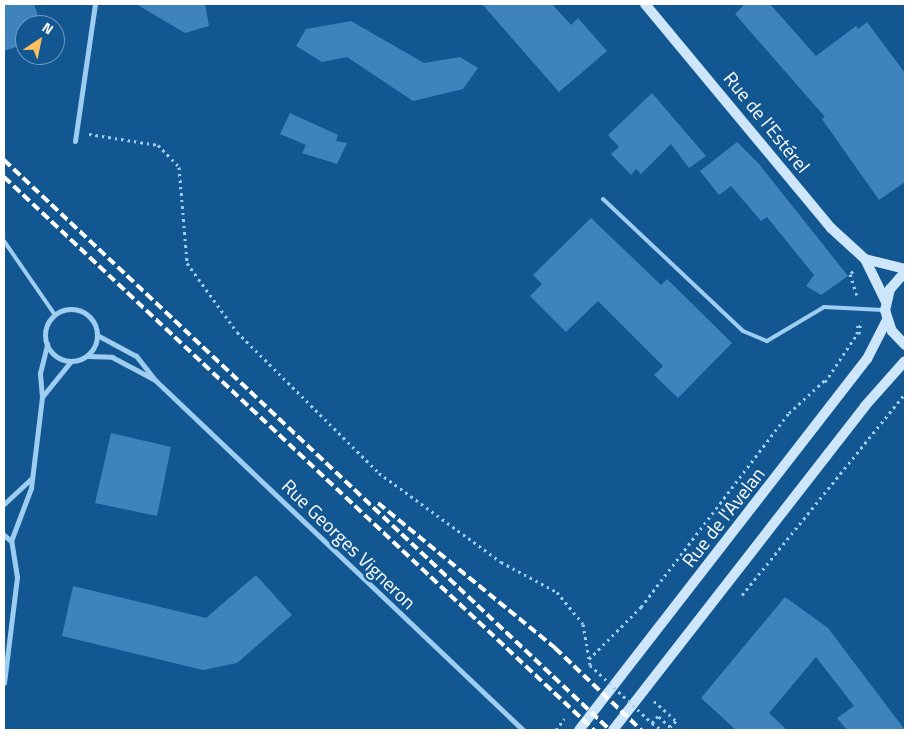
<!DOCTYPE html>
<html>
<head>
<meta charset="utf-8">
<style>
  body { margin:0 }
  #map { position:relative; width:909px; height:734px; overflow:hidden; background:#125791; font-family:"Titillium Web",sans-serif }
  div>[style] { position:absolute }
  .building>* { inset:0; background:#3f83bc }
  .path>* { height:3px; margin-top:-1.5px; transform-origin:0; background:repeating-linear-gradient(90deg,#9ecdf2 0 2.5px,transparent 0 6.5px) }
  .lane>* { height:4px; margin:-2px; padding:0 2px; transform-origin:2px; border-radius:2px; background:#9ecdf2 }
  .street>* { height:5px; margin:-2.5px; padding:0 2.5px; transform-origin:2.5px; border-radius:2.5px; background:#9ecdf2 }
  .street>.ring { margin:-2.5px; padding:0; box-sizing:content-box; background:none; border:5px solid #9ecdf2; border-radius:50% }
  .secondary>* { height:10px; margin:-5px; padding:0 5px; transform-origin:5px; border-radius:5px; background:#cde6fc }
  .rail>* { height:4px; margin-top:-2px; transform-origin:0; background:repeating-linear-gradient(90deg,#fff 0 9px,transparent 0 13px) }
  .path-bridge>* { height:3px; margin-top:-1.5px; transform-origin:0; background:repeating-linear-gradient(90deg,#9ecdf2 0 2.5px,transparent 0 6.5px) }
  span { translate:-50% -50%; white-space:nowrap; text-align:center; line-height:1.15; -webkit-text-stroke:5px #125791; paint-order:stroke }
  .street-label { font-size:19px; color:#fff }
  .frame { position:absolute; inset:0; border:5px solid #fff; pointer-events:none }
  .north { position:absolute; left:15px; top:15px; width:50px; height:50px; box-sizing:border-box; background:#125791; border:1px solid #719abd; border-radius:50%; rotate:34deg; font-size:14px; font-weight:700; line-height:20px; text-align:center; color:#fff }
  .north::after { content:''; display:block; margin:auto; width:18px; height:22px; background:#ffc05f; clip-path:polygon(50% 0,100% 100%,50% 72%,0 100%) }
</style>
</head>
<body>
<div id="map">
  <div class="building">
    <i style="clip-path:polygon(4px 4px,34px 4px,41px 25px,25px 25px,25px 44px,4px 51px)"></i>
    <i style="clip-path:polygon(136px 4px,205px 4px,209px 26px,185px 33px)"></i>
    <i style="clip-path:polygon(482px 4px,552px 4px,571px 25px,578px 18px,607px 51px,559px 92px)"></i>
    <i style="clip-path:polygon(745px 4px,770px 4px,816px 56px,856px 26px,858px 29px,867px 22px,905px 73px,905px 182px,879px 200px,822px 119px,825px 117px,735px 14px)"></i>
    <i style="clip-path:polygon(351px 21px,424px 63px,460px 57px,478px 68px,463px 89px,413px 101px,347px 57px,322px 62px,296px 46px,306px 29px)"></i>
    <i style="clip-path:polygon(652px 93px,706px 156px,689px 168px,671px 144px,641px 174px,636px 169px,631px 175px,611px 154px,619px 147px,608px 135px)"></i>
    <i style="clip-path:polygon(290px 113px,338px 135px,336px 141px,347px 143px,337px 164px,302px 153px,306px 145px,280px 134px)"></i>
    <i style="clip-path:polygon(737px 142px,759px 164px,848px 276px,821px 295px,806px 286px,814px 275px,767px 217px,761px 221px,731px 186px,719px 195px,700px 171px)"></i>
    <i style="clip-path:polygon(591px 218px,661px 285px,667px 279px,732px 343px,678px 398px,654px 375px,663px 366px,598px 301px,566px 332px,530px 296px,542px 284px,533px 275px)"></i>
    <i style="clip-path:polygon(111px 433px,171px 447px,157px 516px,95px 503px)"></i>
    <i style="clip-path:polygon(256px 575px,292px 615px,237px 663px,203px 670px,62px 636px,73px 586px,206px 618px)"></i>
    <i style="clip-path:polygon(785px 597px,828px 628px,905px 730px,847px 730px,837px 718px,854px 706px,816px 657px,769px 713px,787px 730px,736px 730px,701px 698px)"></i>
  </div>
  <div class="path">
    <i style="left:89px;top:134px;width:70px;rotate:9.1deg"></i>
    <i style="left:158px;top:145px;width:30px;rotate:46deg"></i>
    <i style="left:179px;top:167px;width:96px;rotate:85.2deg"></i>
    <i style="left:187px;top:263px;width:85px;rotate:54.1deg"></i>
    <i style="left:237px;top:332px;width:200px;rotate:44.8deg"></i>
    <i style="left:379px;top:473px;width:151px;rotate:36.1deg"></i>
    <i style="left:501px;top:562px;width:64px;rotate:28.2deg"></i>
    <i style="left:557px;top:592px;width:41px;rotate:50.9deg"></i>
    <i style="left:583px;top:624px;width:42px;rotate:80.3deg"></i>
    <i style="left:853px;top:271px;width:4px;rotate:135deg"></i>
    <i style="left:850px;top:274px;width:22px;rotate:72deg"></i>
    <i style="left:859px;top:334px;width:13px;rotate:-81deg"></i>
    <i style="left:825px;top:382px;width:58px;rotate:-56.3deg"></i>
    <i style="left:857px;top:334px;width:9px;rotate:-84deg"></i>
    <i style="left:742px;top:595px;width:259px;rotate:-51deg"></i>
    <i style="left:589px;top:659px;width:74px;rotate:-45deg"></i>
    <i style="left:641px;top:607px;width:244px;rotate:-52.7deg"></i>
    <i style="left:789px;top:413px;width:50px;rotate:-42.6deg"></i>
    <i style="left:654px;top:701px;width:30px;rotate:42deg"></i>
    <i style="left:676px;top:721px;width:8px;rotate:135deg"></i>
    <i style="left:670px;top:727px;width:16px;rotate:-137deg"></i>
    <i style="left:658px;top:716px;width:9px;rotate:131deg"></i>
    <i style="left:652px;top:723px;width:12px;rotate:35deg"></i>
    <i style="left:556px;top:730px;width:14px;rotate:-54deg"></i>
  </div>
  <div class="lane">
    <i style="left:603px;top:199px;width:192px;rotate:43.3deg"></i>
    <i style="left:743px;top:331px;width:26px;rotate:23deg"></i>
    <i style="left:767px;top:341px;width:66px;rotate:-30.8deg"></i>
    <i style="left:824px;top:307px;width:59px;rotate:2.9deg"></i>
    <i style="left:4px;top:241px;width:90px;rotate:55.4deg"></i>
  </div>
  <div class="street">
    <i style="left:75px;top:141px;width:138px;rotate:-81.7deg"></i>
    <i class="ring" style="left:45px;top:309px;width:47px;height:47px"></i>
    <i style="left:87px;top:356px;width:25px;rotate:2deg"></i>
    <i style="left:112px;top:357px;width:49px;rotate:28.1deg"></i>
    <i style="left:155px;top:380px;width:31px;rotate:-128deg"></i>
    <i style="left:136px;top:356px;width:44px;rotate:-151.7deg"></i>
    <i style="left:155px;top:380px;width:508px;rotate:43.56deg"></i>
    <i style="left:42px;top:397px;width:46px;rotate:-51.1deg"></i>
    <i style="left:4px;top:504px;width:37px;rotate:-43deg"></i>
    <i style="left:4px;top:535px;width:9px;rotate:41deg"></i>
    <i style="left:4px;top:683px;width:107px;rotate:-83deg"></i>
    <i style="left:17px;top:577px;width:36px;rotate:-99deg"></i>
    <i style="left:11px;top:541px;width:57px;rotate:-69.3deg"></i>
    <i style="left:31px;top:488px;width:92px;rotate:-83.1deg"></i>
    <i style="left:42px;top:397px;width:24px;rotate:-95deg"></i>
    <i style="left:40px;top:373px;width:30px;rotate:-76deg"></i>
  </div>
  <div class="secondary">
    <i style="left:645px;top:4px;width:291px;rotate:50.3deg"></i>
    <i style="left:831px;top:228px;width:46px;rotate:42.4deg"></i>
    <i style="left:865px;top:259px;width:48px;rotate:64deg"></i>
    <i style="left:865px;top:259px;width:41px;rotate:14deg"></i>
    <i style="left:905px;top:272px;width:23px;rotate:131deg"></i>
    <i style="left:890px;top:289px;width:22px;rotate:103deg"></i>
    <i style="left:885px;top:310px;width:22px;rotate:72deg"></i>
    <i style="left:892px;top:331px;width:19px;rotate:47deg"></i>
    <i style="left:579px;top:730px;width:470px;rotate:-52.2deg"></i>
    <i style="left:867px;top:359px;width:44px;rotate:-62.9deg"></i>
    <i style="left:613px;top:730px;width:410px;rotate:-52.1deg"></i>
    <i style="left:865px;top:406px;width:60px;rotate:-48.4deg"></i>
  </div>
  <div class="rail">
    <i style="left:4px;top:160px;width:832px;rotate:43.25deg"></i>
    <i style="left:4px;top:177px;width:809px;rotate:43.15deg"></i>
    <i style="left:378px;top:503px;width:229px;rotate:39.3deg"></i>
    <i style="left:555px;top:648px;width:119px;rotate:43.6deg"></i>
  </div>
  <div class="path-bridge">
    <i style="left:590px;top:665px;width:85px;rotate:43.1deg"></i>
  </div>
  <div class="street-label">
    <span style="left:767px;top:122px;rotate:51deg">Rue de l'Estérel</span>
    <span style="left:723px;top:517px;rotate:-52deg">Rue de l'Avelan</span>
    <span style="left:349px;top:544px;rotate:44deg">Rue Georges Vigneron</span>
  </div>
  <div class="frame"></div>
  <div class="north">N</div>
</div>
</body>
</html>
